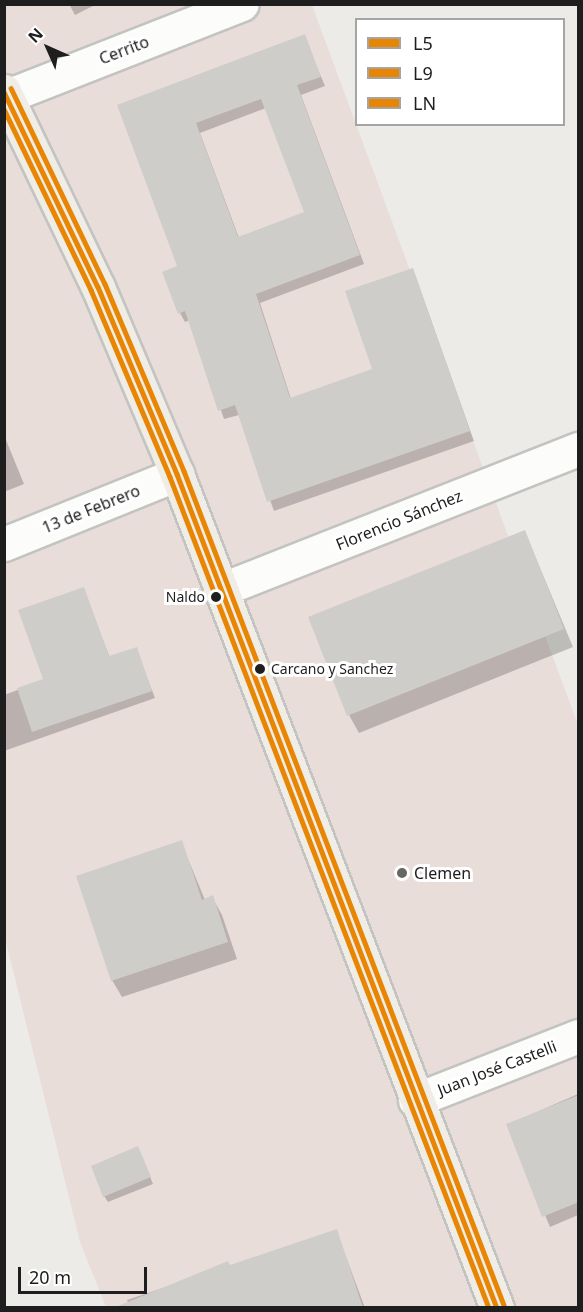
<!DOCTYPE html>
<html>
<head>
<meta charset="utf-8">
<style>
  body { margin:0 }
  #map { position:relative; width:583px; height:1312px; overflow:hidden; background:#ecebe7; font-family:"Noto Sans",sans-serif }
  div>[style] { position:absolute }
  .commercial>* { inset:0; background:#e9ddd9 }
  .shadow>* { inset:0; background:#0003 }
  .building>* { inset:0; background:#cfcdca }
  .roads { filter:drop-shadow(2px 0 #c3c3c1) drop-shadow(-2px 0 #c3c3c1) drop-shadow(0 2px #c3c3c1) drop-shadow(0 -2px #c3c3c1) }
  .minor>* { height:33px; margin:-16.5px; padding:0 16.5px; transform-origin:16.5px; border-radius:16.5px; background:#fcfcfb }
  .primary>* { height:33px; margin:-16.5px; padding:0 16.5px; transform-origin:16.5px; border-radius:16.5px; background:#efede5 }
  .bus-1>* { height:4.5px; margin:-2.25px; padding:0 2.25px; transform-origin:2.25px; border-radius:2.25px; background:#e88503 }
  .bus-2>* { height:4.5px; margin:-2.25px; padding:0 2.25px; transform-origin:2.25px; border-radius:2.25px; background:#e88503 }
  .bus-3>* { height:4.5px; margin:-2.25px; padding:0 2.25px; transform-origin:2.25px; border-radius:2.25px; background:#e88503 }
  .dots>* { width:16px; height:16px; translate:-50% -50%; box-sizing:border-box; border:3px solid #fff; border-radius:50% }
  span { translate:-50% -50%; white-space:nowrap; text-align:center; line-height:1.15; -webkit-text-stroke:6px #fff; paint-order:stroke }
  .bus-label { font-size:14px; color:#1e1e1e }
  .right { translate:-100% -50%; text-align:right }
  .left { translate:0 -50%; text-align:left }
  .street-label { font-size:16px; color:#1e1e1e }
  .poi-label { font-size:16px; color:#1e1e1e }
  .frame { position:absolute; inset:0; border:6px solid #1e1e1e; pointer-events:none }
  .legend { position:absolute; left:355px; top:18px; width:210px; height:108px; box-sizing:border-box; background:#fff; border:2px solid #a5a5a5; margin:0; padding:8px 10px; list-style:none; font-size:18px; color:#1e1e1e }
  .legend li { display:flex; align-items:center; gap:12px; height:30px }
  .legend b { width:30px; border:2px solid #a5a5a5 }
  .north { position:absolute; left:18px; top:18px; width:60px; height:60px; -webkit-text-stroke:4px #fff; paint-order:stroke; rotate:315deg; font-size:16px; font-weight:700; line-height:24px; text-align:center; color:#1e1e1e }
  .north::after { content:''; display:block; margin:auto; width:21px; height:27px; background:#1e1e1e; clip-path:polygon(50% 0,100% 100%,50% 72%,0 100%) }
  .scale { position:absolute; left:18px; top:1267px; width:129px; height:27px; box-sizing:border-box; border:3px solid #1e1e1e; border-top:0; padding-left:8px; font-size:18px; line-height:21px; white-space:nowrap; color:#1e1e1e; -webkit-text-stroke:4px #fff; paint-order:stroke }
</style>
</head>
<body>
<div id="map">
  <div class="commercial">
    <i style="clip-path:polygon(4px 5px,312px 5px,578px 725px,578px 1307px,106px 1307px,80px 1242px,5px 938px)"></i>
  </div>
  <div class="shadow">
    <i style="clip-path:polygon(69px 4px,97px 4px,75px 15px)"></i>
    <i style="clip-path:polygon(evenodd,304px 36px,325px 86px,301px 95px,364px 264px,260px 303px,291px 399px,374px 370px,413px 269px,474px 441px,274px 511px,239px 415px,224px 419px,190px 320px,185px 322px,180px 313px,179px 267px,119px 106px,304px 36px,266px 108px,306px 213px,239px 238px,200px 133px,266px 108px)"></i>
    <i style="clip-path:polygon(4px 435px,24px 484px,4px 492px)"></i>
    <i style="clip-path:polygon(525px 532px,573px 647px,359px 733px,349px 715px)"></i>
    <i style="clip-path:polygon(83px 589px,110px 658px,136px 649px,155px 698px,4px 751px,4px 695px,45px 680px)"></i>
    <i style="clip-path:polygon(181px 842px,205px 900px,212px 897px,222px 915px,237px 959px,122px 997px,112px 980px)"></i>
    <i style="clip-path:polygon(578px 1094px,578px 1215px,550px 1227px,507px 1125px)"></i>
    <i style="clip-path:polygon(141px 1154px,153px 1184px,108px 1202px,104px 1196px)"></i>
    <i style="clip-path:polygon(336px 1230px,365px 1308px,130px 1308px,127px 1300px)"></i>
  </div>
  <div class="building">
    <i style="clip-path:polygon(evenodd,305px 34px,321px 77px,297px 85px,360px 255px,256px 294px,290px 398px,372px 369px,345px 291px,413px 268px,470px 431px,267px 502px,235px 405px,218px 411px,185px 311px,178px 314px,162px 272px,177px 266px,117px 105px,305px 34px,261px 99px,304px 212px,238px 237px,196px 123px,261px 99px)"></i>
    <i style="clip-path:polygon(525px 530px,564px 629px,347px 716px,308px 617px)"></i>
    <i style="clip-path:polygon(84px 587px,109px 656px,137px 647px,152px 691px,32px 732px,17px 688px,43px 679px,18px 610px)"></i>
    <i style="clip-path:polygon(182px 840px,202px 900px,213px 895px,228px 942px,111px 981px,76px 876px)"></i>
    <i style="clip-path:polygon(579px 1095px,579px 1202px,542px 1217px,506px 1124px)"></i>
    <i style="clip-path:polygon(138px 1146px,151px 1177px,103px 1197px,91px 1166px)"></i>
    <i style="clip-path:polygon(337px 1229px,363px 1308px,113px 1308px,228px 1261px,230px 1265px)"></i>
  </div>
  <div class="roads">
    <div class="minor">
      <i style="left:7px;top:96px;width:252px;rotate:-21.4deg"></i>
      <i style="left:4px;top:544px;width:187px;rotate:-22deg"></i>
      <i style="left:220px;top:590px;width:385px;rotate:-21.5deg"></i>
      <i style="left:415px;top:1100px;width:175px;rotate:-21.4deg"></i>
    </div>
    <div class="primary">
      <i style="left:4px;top:91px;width:217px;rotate:64.4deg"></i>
      <i style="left:98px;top:287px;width:203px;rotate:67.1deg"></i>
      <i style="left:177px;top:474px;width:893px;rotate:69.01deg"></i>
    </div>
  </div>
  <div class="bus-1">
    <i style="left:4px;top:92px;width:216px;rotate:64.3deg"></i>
    <i style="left:98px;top:287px;width:203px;rotate:67.1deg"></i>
    <i style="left:177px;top:474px;width:893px;rotate:69.01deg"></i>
  </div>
  <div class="bus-2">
    <i style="left:4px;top:109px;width:201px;rotate:64.3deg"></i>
    <i style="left:91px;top:290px;width:203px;rotate:67.1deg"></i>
    <i style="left:170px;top:477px;width:890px;rotate:69deg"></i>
  </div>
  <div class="bus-3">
    <i style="left:11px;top:88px;width:217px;rotate:64.4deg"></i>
    <i style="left:105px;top:284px;width:203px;rotate:67.1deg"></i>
    <i style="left:184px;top:471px;width:893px;rotate:69.01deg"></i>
  </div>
  <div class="dots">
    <i style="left:216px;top:597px;background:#1e1e1e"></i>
    <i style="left:260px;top:669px;background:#1e1e1e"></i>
    <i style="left:402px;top:873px;background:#666664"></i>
  </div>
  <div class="bus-label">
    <span class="right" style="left:205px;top:597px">Naldo</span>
    <span class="left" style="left:271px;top:669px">Carcano y Sanchez</span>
  </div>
  <div class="street-label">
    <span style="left:124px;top:50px;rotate:-21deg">Cerrito</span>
    <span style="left:91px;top:509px;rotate:-22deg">13 de Febrero</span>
    <span style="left:399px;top:520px;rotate:-22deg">Florencio Sánchez</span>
    <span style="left:497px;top:1068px;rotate:-21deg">Juan José Castelli</span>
  </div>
  <div class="poi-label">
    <span class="left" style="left:414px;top:873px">Clemen</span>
  </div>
  <div class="frame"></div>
  <ul class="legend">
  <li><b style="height:8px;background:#e88503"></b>L5</li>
  <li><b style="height:8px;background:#e88503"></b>L9</li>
  <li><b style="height:8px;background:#e88503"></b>LN</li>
  </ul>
  <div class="north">N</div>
  <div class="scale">20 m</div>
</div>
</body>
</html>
